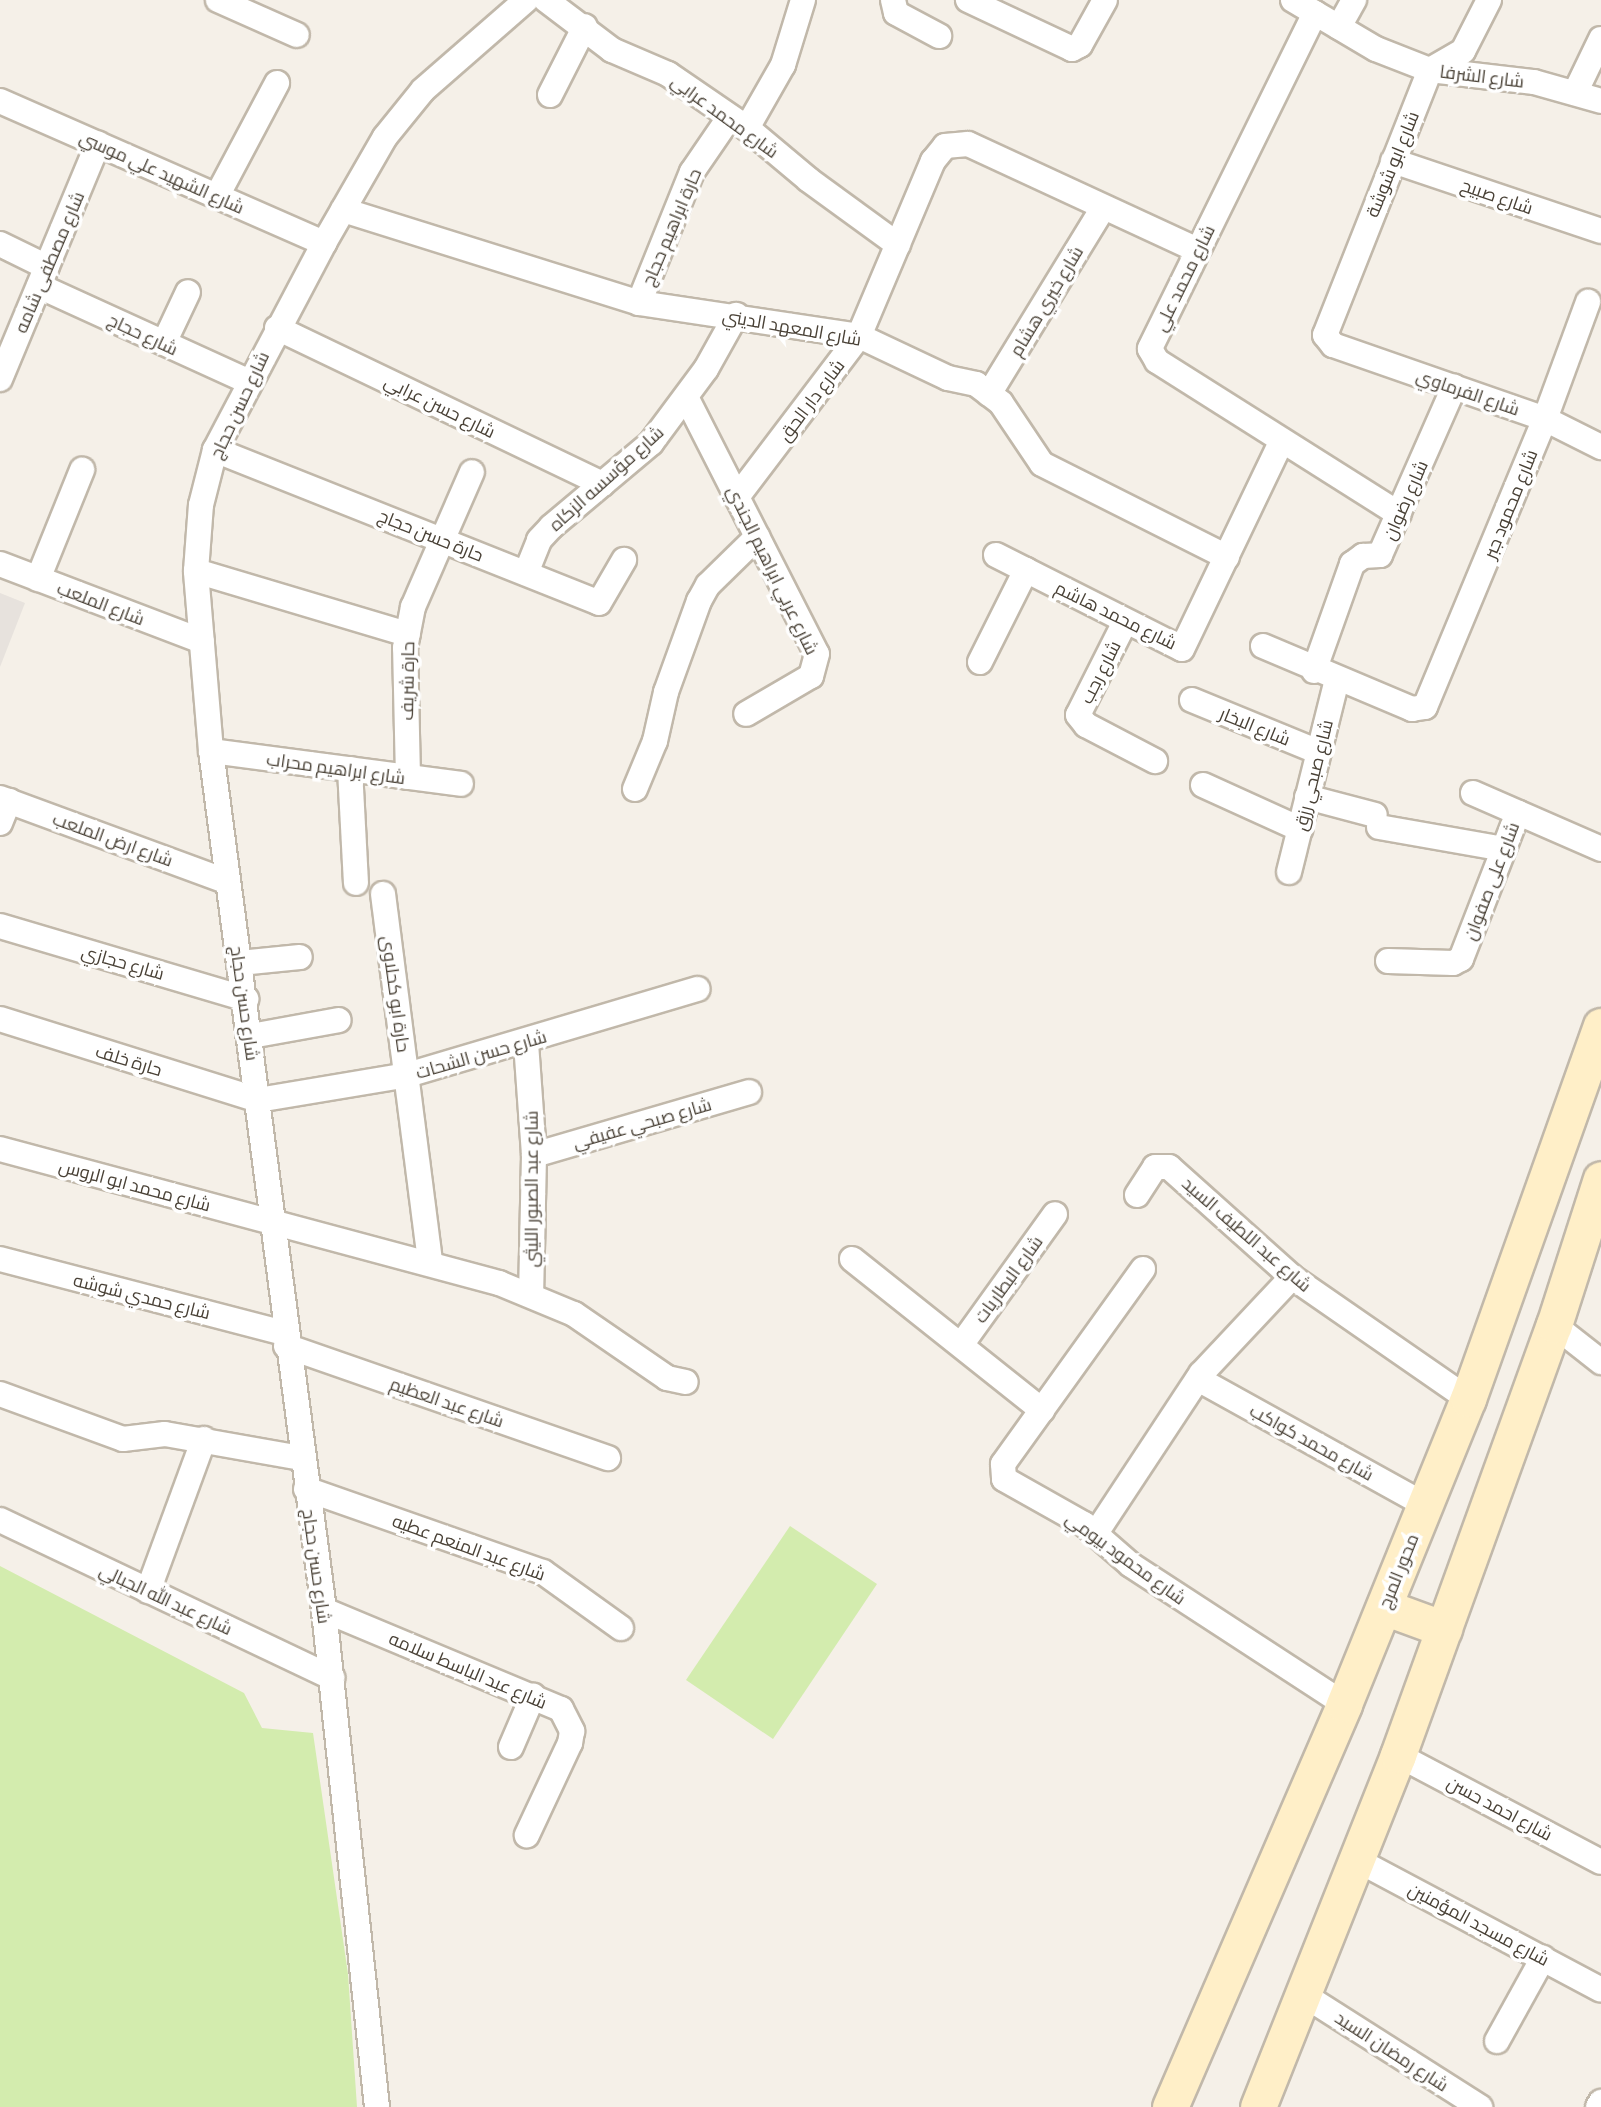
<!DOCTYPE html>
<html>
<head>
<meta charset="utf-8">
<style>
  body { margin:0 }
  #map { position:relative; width:1601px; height:2107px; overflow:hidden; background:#f5f0e8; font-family:Commissioner,Cairo,sans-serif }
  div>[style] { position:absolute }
  .industrial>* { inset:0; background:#e7e2dd }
  .green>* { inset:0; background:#d3ecae }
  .roads { filter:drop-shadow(2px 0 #c1b8aa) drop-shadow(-2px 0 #c1b8aa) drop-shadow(0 2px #c1b8aa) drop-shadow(0 -2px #c1b8aa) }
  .street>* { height:24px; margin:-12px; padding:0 12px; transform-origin:12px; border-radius:12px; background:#fff }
  .secondary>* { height:35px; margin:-17.5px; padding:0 17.5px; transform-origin:17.5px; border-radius:17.5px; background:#ffefc8 }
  span { translate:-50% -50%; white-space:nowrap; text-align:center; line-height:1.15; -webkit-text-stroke:7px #fff; paint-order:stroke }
  .street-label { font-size:18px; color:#494136 }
</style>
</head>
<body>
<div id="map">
  <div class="industrial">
    <i style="clip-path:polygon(0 593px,25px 603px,0 667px)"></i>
  </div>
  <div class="green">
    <i style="clip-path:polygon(790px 1526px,877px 1584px,773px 1739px,686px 1680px)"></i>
    <i style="clip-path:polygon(0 1566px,244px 1693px,262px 1728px,313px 1733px,348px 1974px,357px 2107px,0 2107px)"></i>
  </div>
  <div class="roads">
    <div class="street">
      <i style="left:218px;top:0;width:86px;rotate:23.9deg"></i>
      <i style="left:546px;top:0;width:83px;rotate:37.1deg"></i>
      <i style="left:612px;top:50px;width:61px;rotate:23.2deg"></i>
      <i style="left:668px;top:74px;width:96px;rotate:34.4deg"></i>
      <i style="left:747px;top:128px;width:81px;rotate:40deg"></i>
      <i style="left:809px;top:180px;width:110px;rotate:36.1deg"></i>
      <i style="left:893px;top:0;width:13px;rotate:77deg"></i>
      <i style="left:896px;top:13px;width:49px;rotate:28.1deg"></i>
      <i style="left:968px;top:0;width:115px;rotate:25.2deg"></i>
      <i style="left:1072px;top:49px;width:9px;rotate:-27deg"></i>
      <i style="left:1080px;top:45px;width:51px;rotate:-60.9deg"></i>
      <i style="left:1293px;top:0;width:96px;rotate:30.6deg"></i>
      <i style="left:1376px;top:49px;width:58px;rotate:21.3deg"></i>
      <i style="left:1430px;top:70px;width:105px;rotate:6.6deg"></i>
      <i style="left:1534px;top:82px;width:70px;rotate:15.8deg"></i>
      <i style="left:1489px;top:0;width:57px;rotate:117deg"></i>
      <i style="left:1463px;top:51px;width:38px;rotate:150deg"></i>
      <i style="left:1430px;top:70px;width:285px;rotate:111.6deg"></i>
      <i style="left:1325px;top:335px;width:13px;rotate:51deg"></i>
      <i style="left:1333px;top:345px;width:225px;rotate:19.2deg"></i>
      <i style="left:1545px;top:419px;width:63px;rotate:26.6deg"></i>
      <i style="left:1315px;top:13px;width:374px;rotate:116.2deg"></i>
      <i style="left:1150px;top:349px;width:14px;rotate:60deg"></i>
      <i style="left:1157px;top:361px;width:286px;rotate:32.3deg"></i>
      <i style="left:1339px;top:27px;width:31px;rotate:-61deg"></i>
      <i style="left:1575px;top:93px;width:60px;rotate:-64.3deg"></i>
      <i style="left:550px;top:95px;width:77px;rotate:-63.1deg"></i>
      <i style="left:0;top:101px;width:354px;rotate:23.7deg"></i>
      <i style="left:747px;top:128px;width:73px;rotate:-60.3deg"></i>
      <i style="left:783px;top:65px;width:68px;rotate:-72.9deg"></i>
      <i style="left:1393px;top:161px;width:219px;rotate:18.6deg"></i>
      <i style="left:217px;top:196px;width:128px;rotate:-62deg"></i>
      <i style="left:343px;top:210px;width:310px;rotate:17.4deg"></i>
      <i style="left:639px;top:303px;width:222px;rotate:8.5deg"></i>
      <i style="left:859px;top:336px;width:98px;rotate:25.3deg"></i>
      <i style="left:948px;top:378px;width:29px;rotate:12deg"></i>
      <i style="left:976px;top:384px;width:31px;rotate:37deg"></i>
      <i style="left:1001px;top:403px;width:73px;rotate:56.1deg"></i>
      <i style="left:1042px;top:464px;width:207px;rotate:26.7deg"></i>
      <i style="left:0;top:244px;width:52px;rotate:26.1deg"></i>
      <i style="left:39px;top:286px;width:229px;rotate:24.5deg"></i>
      <i style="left:639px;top:303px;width:141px;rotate:-68deg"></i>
      <i style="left:692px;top:172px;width:65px;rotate:-55.6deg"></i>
      <i style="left:277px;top:328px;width:361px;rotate:25.6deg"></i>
      <i style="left:164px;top:343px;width:56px;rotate:-64.8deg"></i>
      <i style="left:0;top:379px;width:255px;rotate:-67.4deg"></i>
      <i style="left:989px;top:394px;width:218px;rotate:-58.5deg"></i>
      <i style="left:686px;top:397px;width:288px;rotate:63deg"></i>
      <i style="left:817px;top:654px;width:23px;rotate:105deg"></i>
      <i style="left:811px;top:676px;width:75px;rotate:149.7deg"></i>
      <i style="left:215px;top:450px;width:413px;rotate:21.7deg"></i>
      <i style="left:599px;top:603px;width:50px;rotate:-59.8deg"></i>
      <i style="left:737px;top:497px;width:202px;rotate:-52.8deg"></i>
      <i style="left:859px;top:336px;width:190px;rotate:-67.1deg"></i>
      <i style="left:933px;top:161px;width:19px;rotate:-51deg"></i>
      <i style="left:945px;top:146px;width:23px;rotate:-5deg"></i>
      <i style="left:968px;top:144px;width:252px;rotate:24.8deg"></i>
      <i style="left:996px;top:555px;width:208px;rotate:26.8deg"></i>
      <i style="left:1182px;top:649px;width:229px;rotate:-64.4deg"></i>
      <i style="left:0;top:564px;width:216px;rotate:20.9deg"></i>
      <i style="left:196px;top:571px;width:221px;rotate:16.6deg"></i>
      <i style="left:526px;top:573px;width:35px;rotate:-68deg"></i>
      <i style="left:539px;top:540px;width:18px;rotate:-47deg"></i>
      <i style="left:551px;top:527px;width:131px;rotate:-40deg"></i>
      <i style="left:651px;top:443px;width:92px;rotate:-53.4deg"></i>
      <i style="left:706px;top:369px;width:62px;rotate:-60.9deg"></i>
      <i style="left:38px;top:579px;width:118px;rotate:-68deg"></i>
      <i style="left:1125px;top:622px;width:104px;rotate:116.8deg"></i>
      <i style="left:1078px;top:715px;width:13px;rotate:51deg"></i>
      <i style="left:1086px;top:725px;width:78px;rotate:27.6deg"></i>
      <i style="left:1263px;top:646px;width:162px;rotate:22.9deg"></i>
      <i style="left:1412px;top:709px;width:13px;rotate:-9deg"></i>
      <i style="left:1425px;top:707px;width:312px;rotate:-67.4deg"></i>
      <i style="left:1545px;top:419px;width:125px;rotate:-69.8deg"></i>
      <i style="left:980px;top:662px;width:103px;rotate:-63.4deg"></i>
      <i style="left:1314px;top:671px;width:114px;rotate:-70.4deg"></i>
      <i style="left:1352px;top:564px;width:14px;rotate:-36deg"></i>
      <i style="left:1363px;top:556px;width:17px;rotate:-3deg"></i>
      <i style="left:1380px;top:555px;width:184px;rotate:-66.2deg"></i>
      <i style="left:1192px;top:700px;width:137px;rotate:22.3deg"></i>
      <i style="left:211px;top:751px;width:252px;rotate:7.5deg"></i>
      <i style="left:350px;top:769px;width:114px;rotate:87deg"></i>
      <i style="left:408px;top:777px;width:129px;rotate:-91.3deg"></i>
      <i style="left:405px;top:648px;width:42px;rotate:-79deg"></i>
      <i style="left:413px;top:607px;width:147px;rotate:-66.4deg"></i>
      <i style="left:1203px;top:785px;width:107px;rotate:24.4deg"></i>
      <i style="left:635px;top:789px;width:52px;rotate:-67.4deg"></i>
      <i style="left:655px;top:741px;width:50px;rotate:-77.3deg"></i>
      <i style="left:666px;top:692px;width:97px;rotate:-70.1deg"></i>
      <i style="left:699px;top:601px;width:18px;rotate:-61deg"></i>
      <i style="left:708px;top:585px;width:69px;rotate:-44.4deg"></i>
      <i style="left:1473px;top:793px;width:140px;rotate:23.6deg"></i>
      <i style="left:1307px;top:797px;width:70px;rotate:14.8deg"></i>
      <i style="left:0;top:798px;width:241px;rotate:20.2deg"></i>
      <i style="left:0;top:823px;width:24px;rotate:-68deg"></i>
      <i style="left:1379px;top:827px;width:127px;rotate:10deg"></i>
      <i style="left:1289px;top:872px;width:199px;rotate:-76deg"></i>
      <i style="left:383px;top:894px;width:370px;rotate:82.7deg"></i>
      <i style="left:0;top:926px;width:257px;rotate:16.5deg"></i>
      <i style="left:1388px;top:961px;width:65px;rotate:1.8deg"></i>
      <i style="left:1453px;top:963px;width:9px;rotate:-27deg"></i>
      <i style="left:1461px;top:959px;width:157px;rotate:-68.7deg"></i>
      <i style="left:240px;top:963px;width:60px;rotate:-5.7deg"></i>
      <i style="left:0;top:1019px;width:270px;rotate:17.4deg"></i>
      <i style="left:258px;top:1100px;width:151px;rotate:-9.5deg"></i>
      <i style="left:407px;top:1075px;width:303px;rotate:-16.5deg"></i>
      <i style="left:251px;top:1036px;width:89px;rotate:-10.3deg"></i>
      <i style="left:526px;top:1043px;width:112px;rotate:85.9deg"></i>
      <i style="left:534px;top:1155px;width:139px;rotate:91.2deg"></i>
      <i style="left:0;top:1149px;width:517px;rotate:15.03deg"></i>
      <i style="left:499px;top:1283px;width:81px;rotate:22.5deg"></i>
      <i style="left:574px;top:1314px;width:113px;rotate:34.5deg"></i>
      <i style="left:667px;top:1378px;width:19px;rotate:12deg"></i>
      <i style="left:534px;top:1155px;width:224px;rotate:-16.3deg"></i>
      <i style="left:1137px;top:1195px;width:33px;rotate:-57deg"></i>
      <i style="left:1155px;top:1167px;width:14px"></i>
      <i style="left:1169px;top:1167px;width:165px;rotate:41.8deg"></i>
      <i style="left:1292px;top:1277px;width:214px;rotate:34.7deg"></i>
      <i style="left:0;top:1259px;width:293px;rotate:14.6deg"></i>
      <i style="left:852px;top:1259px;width:243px;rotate:38.5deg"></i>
      <i style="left:1143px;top:1269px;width:240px;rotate:125.7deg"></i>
      <i style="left:1003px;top:1464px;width:15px;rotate:86deg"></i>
      <i style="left:1004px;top:1479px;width:92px;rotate:29.4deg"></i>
      <i style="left:1084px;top:1524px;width:62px;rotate:41.1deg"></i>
      <i style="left:1131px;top:1565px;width:254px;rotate:33.1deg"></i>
      <i style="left:1554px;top:1325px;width:60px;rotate:38.2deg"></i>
      <i style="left:961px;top:1345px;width:161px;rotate:-54.3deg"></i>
      <i style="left:286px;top:1346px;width:341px;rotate:19.2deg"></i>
      <i style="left:1198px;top:1379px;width:260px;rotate:29deg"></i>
      <i style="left:0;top:1394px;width:131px;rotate:20.1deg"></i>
      <i style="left:123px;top:1439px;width:42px;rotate:-6.8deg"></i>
      <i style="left:165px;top:1434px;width:138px;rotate:10deg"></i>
      <i style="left:306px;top:1489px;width:251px;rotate:19.3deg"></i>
      <i style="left:543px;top:1572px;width:96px;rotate:35.7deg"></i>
      <i style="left:0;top:1520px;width:368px;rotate:25.4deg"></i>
      <i style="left:1096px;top:1533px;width:191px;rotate:-56.6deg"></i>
      <i style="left:1201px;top:1374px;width:133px;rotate:-46.8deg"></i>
      <i style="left:148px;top:1591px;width:162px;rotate:-69.8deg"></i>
      <i style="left:324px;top:1610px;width:257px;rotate:22.7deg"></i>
      <i style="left:561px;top:1709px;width:25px;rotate:63deg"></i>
      <i style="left:572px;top:1731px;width:12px;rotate:99deg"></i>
      <i style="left:570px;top:1743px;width:102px;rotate:115.1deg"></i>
      <i style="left:511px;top:1747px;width:56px;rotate:-66.7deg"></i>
      <i style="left:1398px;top:1755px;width:229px;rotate:27.8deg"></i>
      <i style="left:1357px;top:1860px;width:276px;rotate:28deg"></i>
      <i style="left:1304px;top:1995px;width:209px;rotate:32.5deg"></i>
      <i style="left:1497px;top:2041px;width:95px;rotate:-61deg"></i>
      <i style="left:377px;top:2107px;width:500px;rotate:-96.1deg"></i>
      <i style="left:324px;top:1610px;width:866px;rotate:-97.49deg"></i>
      <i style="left:211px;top:751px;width:181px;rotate:-94.8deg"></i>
      <i style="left:196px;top:571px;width:66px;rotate:-85.7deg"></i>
      <i style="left:201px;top:505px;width:57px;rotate:-75.7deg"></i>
      <i style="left:215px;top:450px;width:234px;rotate:-62.2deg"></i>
      <i style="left:324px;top:243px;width:122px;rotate:-60.1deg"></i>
      <i style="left:385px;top:137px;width:60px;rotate:-51deg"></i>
      <i style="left:423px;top:90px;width:137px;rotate:-41.1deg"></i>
      <i style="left:1598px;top:2107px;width:6px;rotate:-59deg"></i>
    </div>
    <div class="secondary">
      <i style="left:1384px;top:1607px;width:64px;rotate:20.1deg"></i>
      <i style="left:1170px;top:2107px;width:439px;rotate:-66.6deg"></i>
      <i style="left:1344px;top:1704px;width:329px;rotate:-67.9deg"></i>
      <i style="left:1468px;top:1399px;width:396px;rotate:-70.4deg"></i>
      <i style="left:1258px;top:2107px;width:379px;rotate:-68.3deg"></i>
      <i style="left:1398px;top:1755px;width:457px;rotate:-70.1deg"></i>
      <i style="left:1554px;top:1325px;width:153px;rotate:-72.2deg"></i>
    </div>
  </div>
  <div class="street-label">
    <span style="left:1482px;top:76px;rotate:7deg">شارع الشرفا</span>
    <span style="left:725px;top:116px;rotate:36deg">شارع محمد عرابي</span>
    <span style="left:1392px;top:164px;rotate:-68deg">شارع ابو شوشة</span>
    <span style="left:162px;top:172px;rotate:24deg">شارع الشهيد علي موسي</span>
    <span style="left:1497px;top:196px;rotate:19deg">شارع صبيح</span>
    <span style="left:671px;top:227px;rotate:-67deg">حارة ابراهيم حجاج</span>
    <span style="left:49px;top:262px;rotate:-67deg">شارع مصطفى شامه</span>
    <span style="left:1184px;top:278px;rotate:-64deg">شارع محمد علي</span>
    <span style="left:1046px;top:301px;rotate:-59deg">شارع خيري هشام</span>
    <span style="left:792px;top:327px;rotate:10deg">شارع المعهد الديني</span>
    <span style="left:143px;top:334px;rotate:25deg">شارع حجاج</span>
    <span style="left:1468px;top:392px;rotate:19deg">شارع الفرماوي</span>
    <span style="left:811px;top:400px;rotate:-53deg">شارع دار الحق</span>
    <span style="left:239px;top:405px;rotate:-65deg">شارع حسن حجاج</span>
    <span style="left:440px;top:406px;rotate:26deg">شارع حسن عرابي</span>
    <span style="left:606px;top:478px;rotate:-42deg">شارع مؤسسه الزكاه</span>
    <span style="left:1405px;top:500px;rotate:-66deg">شارع رضوان</span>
    <span style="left:1510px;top:504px;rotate:-68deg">شارع محمود جبر</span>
    <span style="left:431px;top:535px;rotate:22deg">حارة حسن حجاج</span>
    <span style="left:773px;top:570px;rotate:64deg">شارع عربي ابراهيم الجندي</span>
    <span style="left:101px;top:603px;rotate:21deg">شارع الملعب</span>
    <span style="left:1116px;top:615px;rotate:26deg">شارع محمد هاشم</span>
    <span style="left:1100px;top:672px;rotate:-63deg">شارع رجب</span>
    <span style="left:407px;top:681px;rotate:-89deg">حارة شريف</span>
    <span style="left:1255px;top:726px;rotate:22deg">شارع البخار</span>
    <span style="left:336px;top:768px;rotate:8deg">شارع ابراهيم محراب</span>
    <span style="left:1313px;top:775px;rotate:-76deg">شارع صبحي رزق</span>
    <span style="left:113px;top:839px;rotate:20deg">شارع ارض الملعب</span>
    <span style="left:1491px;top:881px;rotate:-69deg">شارع على صفوان</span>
    <span style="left:123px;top:962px;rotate:16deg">شارع حجازي</span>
    <span style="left:396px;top:994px;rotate:82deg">حارة ابو كحلاوى</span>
    <span style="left:245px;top:1003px;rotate:82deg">شارع حسن حجاج</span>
    <span style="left:481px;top:1054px;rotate:-16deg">شارع حسن الشحات</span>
    <span style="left:129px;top:1060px;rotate:17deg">حارة خلف</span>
    <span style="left:642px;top:1123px;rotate:-16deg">شارع صبحي عفيفي</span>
    <span style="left:135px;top:1185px;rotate:15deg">شارع محمد ابو الروس</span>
    <span style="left:531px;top:1189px;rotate:-90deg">شارع عبد الصبور الليثي</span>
    <span style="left:1247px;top:1234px;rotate:41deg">شارع عبد اللطيف السيد</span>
    <span style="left:1008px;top:1279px;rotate:-54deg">شارع البطاريات</span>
    <span style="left:142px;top:1296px;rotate:14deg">شارع حمدي شوشه</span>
    <span style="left:447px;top:1402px;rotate:19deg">شارع عبد العظيم</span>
    <span style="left:1312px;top:1442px;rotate:29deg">شارع محمد كواكب</span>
    <span style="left:469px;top:1547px;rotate:20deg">شارع عبد المنعم عطيه</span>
    <span style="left:1126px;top:1558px;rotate:36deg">شارع محمود بيومي</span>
    <span style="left:317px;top:1566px;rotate:82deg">شارع حسن حجاج</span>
    <span style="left:1398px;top:1571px;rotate:-68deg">محور المرج</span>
    <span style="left:166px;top:1599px;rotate:25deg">شارع عبد الله الجبالي</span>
    <span style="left:468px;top:1670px;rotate:23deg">شارع عبد الباسط سلامه</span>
    <span style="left:1500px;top:1808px;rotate:28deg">شارع احمد حسن</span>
    <span style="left:1479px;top:1924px;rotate:28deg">شارع مسجد المؤمنين</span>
    <span style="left:1392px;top:2051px;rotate:33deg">شارع رمضان السيد</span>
  </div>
</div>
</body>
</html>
